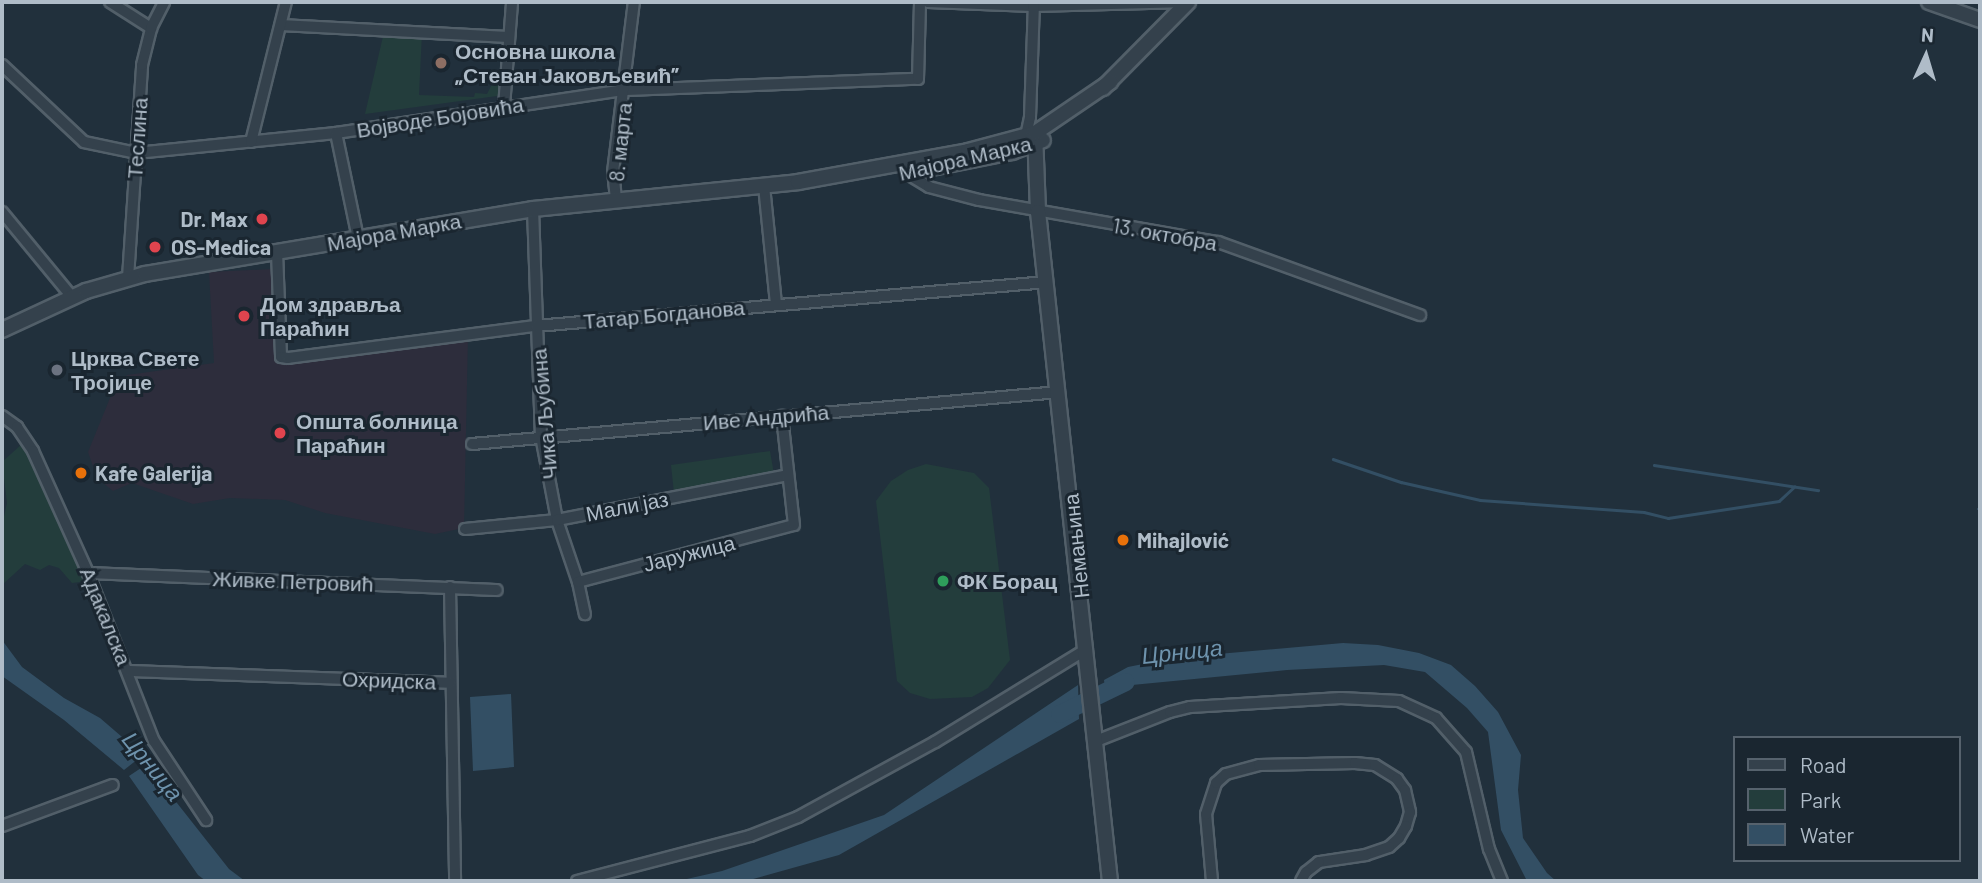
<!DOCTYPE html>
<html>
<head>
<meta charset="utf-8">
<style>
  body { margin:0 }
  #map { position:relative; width:1982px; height:883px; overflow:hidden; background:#21303c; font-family:Barlow,sans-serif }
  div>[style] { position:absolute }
  .medical>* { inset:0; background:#2d2d3c }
  .green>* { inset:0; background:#233d3c }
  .water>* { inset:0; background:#334f64 }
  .stream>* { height:2.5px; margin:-1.25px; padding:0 1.25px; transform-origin:1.25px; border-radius:1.25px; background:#334f64 }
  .river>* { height:18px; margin:-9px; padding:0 9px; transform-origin:9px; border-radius:9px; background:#334f64 }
  .roads { filter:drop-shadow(2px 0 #525f69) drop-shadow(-2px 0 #525f69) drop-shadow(0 2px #525f69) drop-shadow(0 -2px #525f69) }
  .minor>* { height:10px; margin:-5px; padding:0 5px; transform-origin:5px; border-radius:5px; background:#34414c }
  .tertiary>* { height:14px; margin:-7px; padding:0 7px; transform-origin:7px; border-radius:7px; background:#34414c }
  .dots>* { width:19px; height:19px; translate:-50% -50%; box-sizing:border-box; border:4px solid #1a2630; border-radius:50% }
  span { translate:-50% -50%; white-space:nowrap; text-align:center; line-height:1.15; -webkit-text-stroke:6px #1a2630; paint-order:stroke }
  .poi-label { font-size:21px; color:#afbcc8; font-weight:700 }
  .left { translate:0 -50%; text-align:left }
  .right { translate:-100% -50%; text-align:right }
  .street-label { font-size:21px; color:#afbcc8 }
  .water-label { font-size:23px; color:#6e93ad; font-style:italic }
  .frame { position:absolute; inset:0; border:4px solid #afbcc8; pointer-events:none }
  .legend { position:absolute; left:1733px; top:736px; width:228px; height:126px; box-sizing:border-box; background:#1a2630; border:2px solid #56626d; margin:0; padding:9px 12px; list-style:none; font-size:21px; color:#afbcc8 }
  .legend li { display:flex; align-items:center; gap:14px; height:35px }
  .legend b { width:35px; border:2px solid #56626d }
  .north { position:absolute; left:1891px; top:21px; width:70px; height:70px; -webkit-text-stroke:5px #1a2630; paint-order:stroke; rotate:4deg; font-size:19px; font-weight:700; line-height:28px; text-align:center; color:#afbcc8 }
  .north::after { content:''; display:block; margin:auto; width:24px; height:32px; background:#afbcc8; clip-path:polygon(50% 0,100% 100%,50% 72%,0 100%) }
</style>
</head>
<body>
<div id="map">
  <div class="medical">
    <i style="clip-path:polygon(273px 269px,278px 359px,468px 336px,464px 528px,435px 534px,325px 513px,285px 500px,230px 498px,193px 504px,132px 483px,113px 491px,97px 478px,88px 452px,110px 398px,127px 375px,214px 363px,209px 272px)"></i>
  </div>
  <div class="green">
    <i style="clip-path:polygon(384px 32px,422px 33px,419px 95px,474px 97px,475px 93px,487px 94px,493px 82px,504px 83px,503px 89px,497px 96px,365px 114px)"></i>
    <i style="clip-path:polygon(22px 444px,75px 549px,88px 581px,72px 583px,59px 568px,49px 565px,40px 570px,25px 564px,2px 585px,2px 525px,7px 503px,2px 462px)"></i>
    <i style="clip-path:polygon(770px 451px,774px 474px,674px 493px,671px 465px)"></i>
    <i style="clip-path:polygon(926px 464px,974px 473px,989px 488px,1010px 660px,988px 688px,972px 697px,930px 699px,910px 693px,897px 681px,876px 501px,891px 481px,908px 470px)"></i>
  </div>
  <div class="water">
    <i style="clip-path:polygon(2px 640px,22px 667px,64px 698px,100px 718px,143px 755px,124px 770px,64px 720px,2px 676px)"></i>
    <i style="clip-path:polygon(1343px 643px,1378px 645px,1419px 653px,1451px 665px,1475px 686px,1498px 712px,1521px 755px,1518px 790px,1523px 838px,1547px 873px,1556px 881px,1527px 881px,1501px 830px,1488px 732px,1467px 708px,1425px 672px,1384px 665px,1287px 670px,1132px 685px,1106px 697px,1104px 680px,1128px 667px,1173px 658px)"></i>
    <i style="clip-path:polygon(1078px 685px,1079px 719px,839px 855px,746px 881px,678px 881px,722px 871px,884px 815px)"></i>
    <i style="clip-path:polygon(511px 694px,514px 767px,473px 771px,470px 697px)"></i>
    <i style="clip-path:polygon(150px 762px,177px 803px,229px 869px,245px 881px,206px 881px,198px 875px,129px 776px)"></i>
  </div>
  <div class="stream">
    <i style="left:1333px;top:459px;width:72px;rotate:18.7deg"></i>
    <i style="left:1401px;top:482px;width:81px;rotate:12.8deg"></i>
    <i style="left:1480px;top:500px;width:164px;rotate:4.2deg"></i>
    <i style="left:1644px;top:512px;width:25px;rotate:14deg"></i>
    <i style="left:1668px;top:518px;width:112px;rotate:-8.7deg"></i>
    <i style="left:1779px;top:501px;width:21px;rotate:-43deg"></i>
    <i style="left:1654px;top:465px;width:166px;rotate:8.7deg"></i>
    <i style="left:1978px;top:509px;width:2px"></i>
  </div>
  <div class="river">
    <i style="left:1060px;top:714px;width:73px;rotate:-25.9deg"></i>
  </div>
  <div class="roads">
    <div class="minor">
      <i style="left:110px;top:2px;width:49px;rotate:32.4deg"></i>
      <i style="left:928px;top:2px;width:105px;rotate:2.2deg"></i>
      <i style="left:1033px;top:6px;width:155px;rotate:-1.5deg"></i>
      <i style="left:281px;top:25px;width:227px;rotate:3deg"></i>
      <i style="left:2px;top:65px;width:112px;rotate:43.2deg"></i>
      <i style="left:84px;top:142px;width:53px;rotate:11.9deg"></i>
      <i style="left:136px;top:153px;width:201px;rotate:-5.7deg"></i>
      <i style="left:336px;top:133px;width:292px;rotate:-8.5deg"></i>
      <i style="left:625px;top:90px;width:293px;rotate:-2.2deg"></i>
      <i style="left:918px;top:79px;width:77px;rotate:-88.5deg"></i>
      <i style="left:504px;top:107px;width:105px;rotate:-85.6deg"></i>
      <i style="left:336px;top:133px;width:107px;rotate:78.2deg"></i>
      <i style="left:1026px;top:136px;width:19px;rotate:-78deg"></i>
      <i style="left:1030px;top:117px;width:115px;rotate:-88deg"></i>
      <i style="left:251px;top:142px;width:144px;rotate:-76deg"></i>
      <i style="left:906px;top:173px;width:27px;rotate:31deg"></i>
      <i style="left:929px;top:187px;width:52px;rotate:14.6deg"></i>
      <i style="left:979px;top:200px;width:243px;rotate:10deg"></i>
      <i style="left:1218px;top:242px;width:215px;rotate:19.9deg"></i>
      <i style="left:764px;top:186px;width:119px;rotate:84.2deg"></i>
      <i style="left:616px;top:199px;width:27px;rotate:-96deg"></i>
      <i style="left:613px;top:172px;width:171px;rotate:-83deg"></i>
      <i style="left:533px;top:209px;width:227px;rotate:88deg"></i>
      <i style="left:541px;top:436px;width:86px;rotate:79.2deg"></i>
      <i style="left:557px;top:520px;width:65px;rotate:71.3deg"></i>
      <i style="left:578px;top:582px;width:33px;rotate:78deg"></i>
      <i style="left:2px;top:212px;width:110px;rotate:50.5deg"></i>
      <i style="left:277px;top:252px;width:105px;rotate:87.8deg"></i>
      <i style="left:281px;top:357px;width:7px;rotate:8deg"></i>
      <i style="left:288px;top:358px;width:250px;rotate:-7.4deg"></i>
      <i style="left:536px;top:326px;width:513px;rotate:-4.92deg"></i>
      <i style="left:128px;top:278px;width:213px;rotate:-86.2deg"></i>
      <i style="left:142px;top:65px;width:38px;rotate:-76deg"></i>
      <i style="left:151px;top:28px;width:29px;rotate:-63deg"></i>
      <i style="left:2px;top:416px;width:19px;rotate:36deg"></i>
      <i style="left:17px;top:427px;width:29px;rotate:56deg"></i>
      <i style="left:33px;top:451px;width:134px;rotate:65.7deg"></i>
      <i style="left:88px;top:573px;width:180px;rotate:68.6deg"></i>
      <i style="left:154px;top:741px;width:95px;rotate:56.6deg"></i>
      <i style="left:472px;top:444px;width:589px;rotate:-5.06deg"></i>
      <i style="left:465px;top:529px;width:92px;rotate:-5.6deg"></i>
      <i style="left:557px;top:520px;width:235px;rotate:-11deg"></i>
      <i style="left:88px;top:573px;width:409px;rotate:2.4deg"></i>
      <i style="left:578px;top:582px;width:223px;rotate:-14.8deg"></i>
      <i style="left:794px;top:525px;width:110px;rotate:-96.3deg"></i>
      <i style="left:450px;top:587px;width:294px;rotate:89deg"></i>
      <i style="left:129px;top:671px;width:322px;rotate:2.1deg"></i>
      <i style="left:1096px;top:741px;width:79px;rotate:-21.4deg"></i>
      <i style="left:1170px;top:712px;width:21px;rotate:-14deg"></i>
      <i style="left:1190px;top:707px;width:151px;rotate:-3.4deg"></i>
      <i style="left:1341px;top:698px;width:58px;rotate:3deg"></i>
      <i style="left:1399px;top:701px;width:41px;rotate:24.7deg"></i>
      <i style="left:1436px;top:718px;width:45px;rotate:48.6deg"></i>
      <i style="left:1466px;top:752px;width:100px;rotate:76.7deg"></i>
      <i style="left:1489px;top:849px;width:35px;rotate:68deg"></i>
      <i style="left:2px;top:826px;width:118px;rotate:-20.3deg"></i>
      <i style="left:577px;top:881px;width:179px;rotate:-14.6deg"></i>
      <i style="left:750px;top:836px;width:52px;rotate:-21.6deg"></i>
      <i style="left:798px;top:817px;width:156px;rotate:-28.7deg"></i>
      <i style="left:935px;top:742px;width:178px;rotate:-31.5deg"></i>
      <i style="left:1212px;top:881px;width:67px;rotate:-95.1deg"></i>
      <i style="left:1206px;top:814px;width:33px;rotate:-72deg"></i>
      <i style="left:1216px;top:783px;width:13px;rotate:-42deg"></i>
      <i style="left:1226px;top:774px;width:34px;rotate:-15deg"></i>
      <i style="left:1259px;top:765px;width:96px;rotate:-1.2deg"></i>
      <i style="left:1355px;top:763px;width:20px;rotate:6deg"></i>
      <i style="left:1375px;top:765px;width:26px;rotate:32deg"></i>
      <i style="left:1397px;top:779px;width:14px;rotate:54deg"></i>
      <i style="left:1405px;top:790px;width:23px;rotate:77deg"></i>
      <i style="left:1410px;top:812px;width:15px;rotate:106deg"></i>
      <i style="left:1406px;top:826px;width:14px;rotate:120deg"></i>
      <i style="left:1399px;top:838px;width:13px;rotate:138deg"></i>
      <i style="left:1389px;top:847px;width:24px;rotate:161deg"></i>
      <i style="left:1366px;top:855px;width:48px;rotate:171.5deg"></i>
      <i style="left:1319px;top:862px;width:16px;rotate:142deg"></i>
      <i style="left:1306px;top:872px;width:10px;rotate:119deg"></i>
    </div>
    <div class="tertiary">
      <i style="left:1929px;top:2px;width:54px;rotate:19.4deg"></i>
      <i style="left:1103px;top:88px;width:121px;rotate:-45.3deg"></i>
      <i style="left:1035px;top:133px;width:79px;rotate:87.8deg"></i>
      <i style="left:1038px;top:212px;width:673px;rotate:83.86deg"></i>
      <i style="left:917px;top:171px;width:97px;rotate:-11.3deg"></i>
      <i style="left:1012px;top:152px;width:33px;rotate:-21deg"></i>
      <i style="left:2px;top:330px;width:93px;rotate:-24.9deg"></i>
      <i style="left:86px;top:291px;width:61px;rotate:-16.1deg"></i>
      <i style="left:145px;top:274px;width:393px;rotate:-9.5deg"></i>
      <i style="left:533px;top:209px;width:266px;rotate:-5.8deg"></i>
      <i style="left:798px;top:182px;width:173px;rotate:-10.3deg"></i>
      <i style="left:968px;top:151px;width:69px;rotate:-15deg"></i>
      <i style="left:1035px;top:133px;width:91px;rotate:-34.2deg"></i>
    </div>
  </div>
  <div class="dots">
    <i style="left:441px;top:63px;background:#8d6e63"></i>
    <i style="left:262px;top:219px;background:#e0444e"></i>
    <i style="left:155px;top:247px;background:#e0444e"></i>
    <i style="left:244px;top:316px;background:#e0444e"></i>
    <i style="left:57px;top:370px;background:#6b7280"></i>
    <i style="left:280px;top:433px;background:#e0444e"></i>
    <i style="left:81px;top:473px;background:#e8710a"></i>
    <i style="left:1123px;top:540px;background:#e8710a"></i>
    <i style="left:943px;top:581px;background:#2e9e5b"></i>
  </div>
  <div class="poi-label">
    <span class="left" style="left:455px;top:63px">Основна школа<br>„Стеван Јаковљевић”</span>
    <span class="right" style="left:248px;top:219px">Dr. Max</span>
    <span class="left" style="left:171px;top:247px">OS-Medica</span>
    <span class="left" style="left:260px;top:316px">Дом здравља<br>Параћин</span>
    <span class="left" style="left:71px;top:370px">Црква Свете<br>Тројице</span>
    <span class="left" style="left:296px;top:433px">Општа болница<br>Параћин</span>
    <span class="left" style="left:95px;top:473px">Kafe Galerija</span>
    <span class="left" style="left:1137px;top:540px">Mihajlović</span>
    <span class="left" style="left:957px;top:581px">ФК Борац</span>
  </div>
  <div class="street-label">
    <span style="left:440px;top:117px;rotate:-9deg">Војводе Бојовића</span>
    <span style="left:137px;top:138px;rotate:-86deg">Теслина</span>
    <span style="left:620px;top:142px;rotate:-84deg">8. марта</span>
    <span style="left:965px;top:158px;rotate:-13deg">Мајора Марка</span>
    <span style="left:394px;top:232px;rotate:-10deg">Мајора Марка</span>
    <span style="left:1165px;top:234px;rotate:10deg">13. октобра</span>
    <span style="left:664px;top:314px;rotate:-5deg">Татар Богданова</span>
    <span style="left:544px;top:414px;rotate:-95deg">Чика Љубина</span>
    <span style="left:766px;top:417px;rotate:-5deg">Иве Андрића</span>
    <span style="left:627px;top:506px;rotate:-11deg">Мали јаз</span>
    <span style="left:1076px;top:546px;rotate:-96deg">Немањина</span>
    <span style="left:689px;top:553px;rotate:-14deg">Јаружица</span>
    <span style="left:293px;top:581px;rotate:2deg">Живке Петровић</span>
    <span style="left:106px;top:616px;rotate:68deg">Адакалска</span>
    <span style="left:389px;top:680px;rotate:2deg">Охридска</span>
  </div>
  <div class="water-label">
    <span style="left:1182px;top:651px;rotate:-6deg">Црница</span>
    <span style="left:153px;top:766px;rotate:51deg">Црница</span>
  </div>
  <div class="frame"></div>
  <ul class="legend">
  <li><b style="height:9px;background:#34414c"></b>Road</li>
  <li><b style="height:19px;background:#233d3c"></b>Park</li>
  <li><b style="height:19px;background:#334f64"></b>Water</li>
  </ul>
  <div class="north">N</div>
</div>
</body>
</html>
